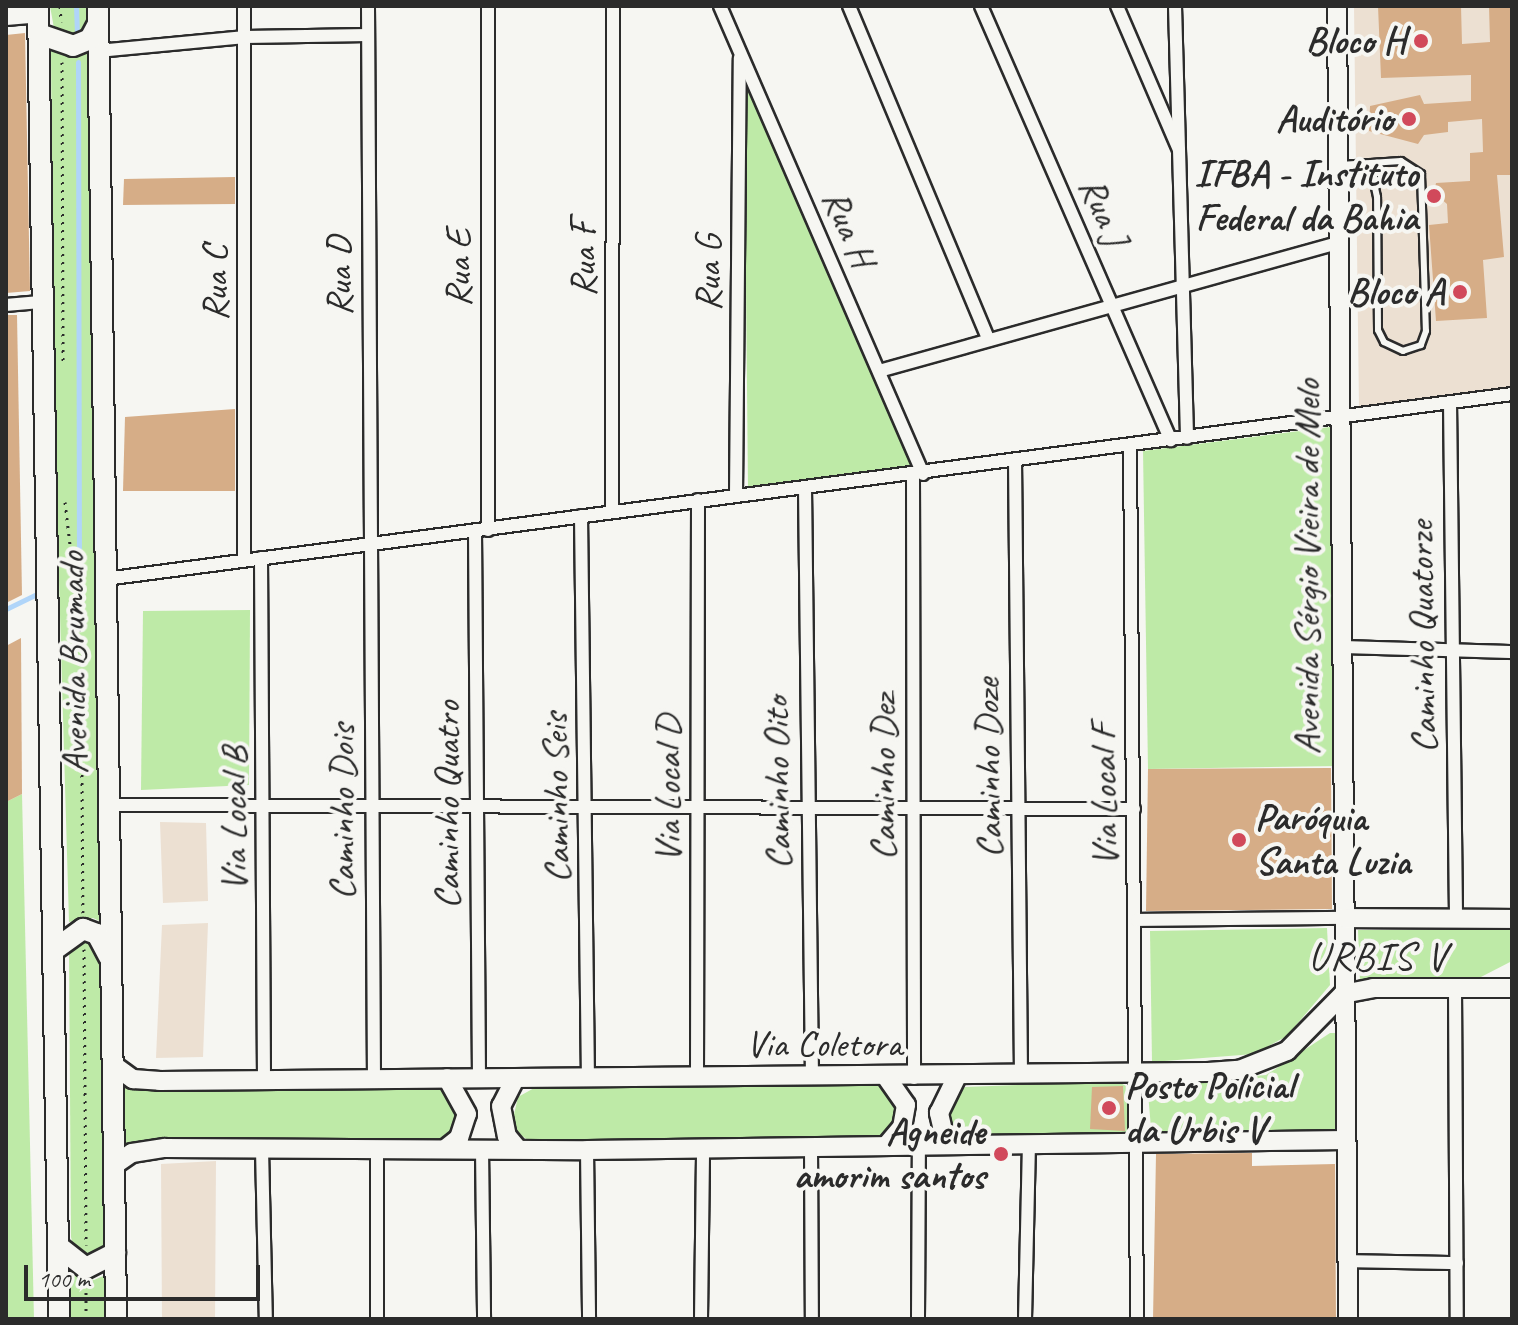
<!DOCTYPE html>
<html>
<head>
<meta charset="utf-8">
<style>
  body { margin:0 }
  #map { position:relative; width:1518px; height:1325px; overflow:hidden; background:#f6f6f2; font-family:Caveat,sans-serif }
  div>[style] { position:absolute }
  .built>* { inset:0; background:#ece0d2 }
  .green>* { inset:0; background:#beeaa7 }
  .stream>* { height:5px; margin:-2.5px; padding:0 2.5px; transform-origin:2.5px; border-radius:2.5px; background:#b0d5f9 }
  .building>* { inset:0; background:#d6ad87 }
  .path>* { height:3px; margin-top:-1.5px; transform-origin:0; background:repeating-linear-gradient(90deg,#2b2b2b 0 2px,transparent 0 8px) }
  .roads { filter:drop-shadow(2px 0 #2b2b2b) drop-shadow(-2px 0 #2b2b2b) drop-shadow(0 2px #2b2b2b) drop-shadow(0 -2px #2b2b2b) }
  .lane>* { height:6px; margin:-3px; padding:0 3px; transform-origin:3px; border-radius:3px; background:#f6f6f2 }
  .street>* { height:12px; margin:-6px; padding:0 6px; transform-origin:6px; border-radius:6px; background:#f6f6f2 }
  .secondary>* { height:18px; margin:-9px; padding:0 9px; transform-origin:9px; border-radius:9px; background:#f6f6f2 }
  .primary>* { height:20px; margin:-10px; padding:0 10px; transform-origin:10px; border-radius:10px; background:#f6f6f2 }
  .dots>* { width:22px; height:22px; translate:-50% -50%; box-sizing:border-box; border:4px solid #f6f6f2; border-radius:50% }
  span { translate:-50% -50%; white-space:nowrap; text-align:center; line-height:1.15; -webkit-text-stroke:8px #f6f6f2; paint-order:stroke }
  .poi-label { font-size:38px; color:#2b2b2b; font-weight:700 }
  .right { translate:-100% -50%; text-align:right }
  .left { translate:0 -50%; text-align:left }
  .street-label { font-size:38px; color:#2b2b2b }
  .neighbourhood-label { font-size:40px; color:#2b2b2b; letter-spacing:2px }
  .frame { position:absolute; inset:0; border:8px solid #2b2b2b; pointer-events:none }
  .scale { position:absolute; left:24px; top:1265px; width:236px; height:36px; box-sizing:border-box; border:4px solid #2b2b2b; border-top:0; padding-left:10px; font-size:24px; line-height:28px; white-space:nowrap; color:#2b2b2b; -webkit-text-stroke:6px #f6f6f2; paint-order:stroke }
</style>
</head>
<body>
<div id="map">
  <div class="built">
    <i style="clip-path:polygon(1354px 6px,1512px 6px,1512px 387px,1359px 409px)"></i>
    <i style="clip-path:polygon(160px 822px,206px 823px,208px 901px,163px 903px)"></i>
    <i style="clip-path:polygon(208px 923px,203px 1057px,156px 1058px,162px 925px)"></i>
    <i style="clip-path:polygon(216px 1161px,215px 1319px,162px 1319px,161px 1164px)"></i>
  </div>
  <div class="green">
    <i style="clip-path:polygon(50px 6px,95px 6px,83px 38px,55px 34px)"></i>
    <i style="clip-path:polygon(96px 46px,106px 924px,93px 918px,69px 922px,53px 375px,51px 49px,80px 56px)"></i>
    <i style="clip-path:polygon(744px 75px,917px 470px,748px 490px)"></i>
    <i style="clip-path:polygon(1338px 426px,1338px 766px,1148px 769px,1143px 451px)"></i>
    <i style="clip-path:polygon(250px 610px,249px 785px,141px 790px,143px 611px)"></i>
    <i style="clip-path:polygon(22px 794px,34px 1319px,6px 1319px,6px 802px)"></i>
    <i style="clip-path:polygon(1327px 928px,1330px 985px,1287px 1036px,1254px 1054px,1152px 1062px,1150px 931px)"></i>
    <i style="clip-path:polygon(1358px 930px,1512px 930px,1512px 961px,1479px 978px,1360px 982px)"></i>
    <i style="clip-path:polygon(93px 938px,100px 953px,107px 1038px,111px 1243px,96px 1258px,74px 1250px,71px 1237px,69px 949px,74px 941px)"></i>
    <i style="clip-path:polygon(1330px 1033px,1339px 1033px,1338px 1132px,1160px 1136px,1151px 1128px,1148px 1093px,1155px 1084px,1266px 1075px)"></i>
    <i style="clip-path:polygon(124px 1077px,443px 1086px,460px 1121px,445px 1142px,125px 1155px)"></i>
    <i style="clip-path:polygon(1117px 1081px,1133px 1090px,1129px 1137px,961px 1136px,949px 1121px,955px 1097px,965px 1087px)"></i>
    <i style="clip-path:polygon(879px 1084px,898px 1100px,899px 1123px,878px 1140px,528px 1140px,516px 1132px,513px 1119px,518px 1097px,536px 1087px)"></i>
    <i style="clip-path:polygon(71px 1270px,94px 1280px,112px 1272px,112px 1319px,71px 1319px)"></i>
  </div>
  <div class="stream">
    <i style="left:76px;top:6px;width:27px;rotate:88deg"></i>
    <i style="left:78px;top:62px;width:512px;rotate:89.89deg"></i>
    <i style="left:6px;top:609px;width:32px;rotate:-26deg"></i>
  </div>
  <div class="building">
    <i style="clip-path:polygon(1378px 6px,1461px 6px,1462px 44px,1490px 42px,1489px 6px,1512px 6px,1512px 175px,1497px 175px,1504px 257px,1483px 260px,1487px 318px,1436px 321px,1429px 225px,1448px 223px,1447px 204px,1434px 193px,1436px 183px,1470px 181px,1470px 153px,1483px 152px,1482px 119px,1448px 122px,1448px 132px,1424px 135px,1418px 144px,1369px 131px,1370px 106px,1420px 95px,1424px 104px,1471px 101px,1471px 75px,1381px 78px)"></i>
    <i style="clip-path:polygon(25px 33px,30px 291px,6px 293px,6px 35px)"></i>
    <i style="clip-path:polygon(235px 177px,235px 204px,123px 205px,124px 179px)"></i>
    <i style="clip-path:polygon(6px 315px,17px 315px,22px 595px,6px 603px)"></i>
    <i style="clip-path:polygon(235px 409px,235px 491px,123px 491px,125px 417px)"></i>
    <i style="clip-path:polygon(21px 638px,22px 794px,6px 802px,6px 646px)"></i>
    <i style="clip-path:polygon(1331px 768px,1332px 909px,1146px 911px,1148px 769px)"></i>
    <i style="clip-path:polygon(1123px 1086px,1125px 1131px,1090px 1129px,1092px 1087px)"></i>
    <i style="clip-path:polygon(1252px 1153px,1252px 1166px,1335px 1164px,1336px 1319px,1153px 1319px,1156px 1154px)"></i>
  </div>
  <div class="path">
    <i style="left:60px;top:6px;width:16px;rotate:86deg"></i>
    <i style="left:62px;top:62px;width:300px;rotate:89.8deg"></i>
    <i style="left:65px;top:502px;width:138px;rotate:83.3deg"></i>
    <i style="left:81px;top:639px;width:274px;rotate:89.6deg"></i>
    <i style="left:84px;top:949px;width:296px;rotate:89.6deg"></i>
    <i style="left:86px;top:1285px;width:34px;rotate:90deg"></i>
  </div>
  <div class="roads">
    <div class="lane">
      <i style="left:1340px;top:165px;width:61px;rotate:-3.8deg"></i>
      <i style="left:1401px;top:161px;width:24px;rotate:33deg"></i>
      <i style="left:1421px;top:174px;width:157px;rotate:88.2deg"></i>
      <i style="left:1426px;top:331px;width:15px;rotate:110deg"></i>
      <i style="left:1421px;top:345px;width:19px;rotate:162deg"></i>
      <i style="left:1403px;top:351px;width:21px;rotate:-155deg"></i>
      <i style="left:1384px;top:342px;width:13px;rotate:-117deg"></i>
      <i style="left:1378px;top:330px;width:133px;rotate:-90.4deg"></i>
      <i style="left:1377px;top:197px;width:34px;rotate:-102deg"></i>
    </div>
    <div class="street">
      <i style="left:244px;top:6px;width:554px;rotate:90deg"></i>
      <i style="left:368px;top:6px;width:1073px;rotate:89.68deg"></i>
      <i style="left:720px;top:6px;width:510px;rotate:66.55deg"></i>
      <i style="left:849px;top:6px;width:362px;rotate:67.3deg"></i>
      <i style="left:981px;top:6px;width:474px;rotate:66.4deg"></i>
      <i style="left:1117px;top:6px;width:157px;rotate:66.7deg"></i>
      <i style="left:1175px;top:6px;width:432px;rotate:88.4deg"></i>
      <i style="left:98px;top:51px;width:148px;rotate:-5.4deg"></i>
      <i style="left:245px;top:37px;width:123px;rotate:-0.9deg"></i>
      <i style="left:6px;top:305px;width:34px;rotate:-5deg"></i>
      <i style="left:879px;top:371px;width:479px;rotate:-15.6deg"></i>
      <i style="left:1450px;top:402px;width:516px;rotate:89.33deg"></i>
      <i style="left:1130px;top:445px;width:874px;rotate:89.54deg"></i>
      <i style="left:1015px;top:460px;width:616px;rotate:89.44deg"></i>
      <i style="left:913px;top:475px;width:603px;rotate:89.9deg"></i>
      <i style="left:805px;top:488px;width:589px;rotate:89.32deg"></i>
      <i style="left:736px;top:495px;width:437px;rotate:-89.5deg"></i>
      <i style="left:612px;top:512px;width:506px;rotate:-89.89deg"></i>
      <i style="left:581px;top:516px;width:563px;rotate:89.29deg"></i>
      <i style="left:488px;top:530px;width:524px;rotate:-90deg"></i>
      <i style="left:475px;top:532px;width:546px;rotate:89.58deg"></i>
      <i style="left:261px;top:558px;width:522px;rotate:89.67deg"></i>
      <i style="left:105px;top:579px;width:1419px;rotate:-7.49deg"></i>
      <i style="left:1341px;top:647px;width:171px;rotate:1.7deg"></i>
      <i style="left:109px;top:805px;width:1025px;rotate:0.22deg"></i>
      <i style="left:1137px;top:920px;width:207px;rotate:-0.6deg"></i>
      <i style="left:1455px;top:988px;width:331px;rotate:89.7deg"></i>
      <i style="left:697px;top:1078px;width:578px;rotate:-89.9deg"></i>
      <i style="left:811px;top:1147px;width:172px;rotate:89.7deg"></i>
      <i style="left:262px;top:1149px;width:170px;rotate:88.7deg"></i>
      <i style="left:482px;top:1149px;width:170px;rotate:89.3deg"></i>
      <i style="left:587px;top:1150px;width:169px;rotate:89.3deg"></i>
      <i style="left:377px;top:1151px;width:168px;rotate:90deg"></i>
      <i style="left:1348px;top:1261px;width:109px;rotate:1.1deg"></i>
      <i style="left:701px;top:1319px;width:171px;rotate:-89.3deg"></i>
      <i style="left:918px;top:1319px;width:174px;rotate:-89.7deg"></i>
      <i style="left:1025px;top:1319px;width:175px;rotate:-88.7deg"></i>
    </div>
    <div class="secondary">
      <i style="left:1337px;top:6px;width:1313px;rotate:89.52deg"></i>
      <i style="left:6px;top:16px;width:32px;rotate:-5deg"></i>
      <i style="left:1344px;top:918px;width:168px;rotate:0.3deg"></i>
      <i style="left:112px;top:1064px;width:26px;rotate:36deg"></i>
      <i style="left:133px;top:1079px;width:27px;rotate:4deg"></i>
      <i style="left:160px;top:1081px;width:1048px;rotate:-0.49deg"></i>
      <i style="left:1208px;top:1072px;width:31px;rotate:-4deg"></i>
      <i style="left:1239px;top:1070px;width:52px;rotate:-21.6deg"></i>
      <i style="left:1287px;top:1051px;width:80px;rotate:-45.5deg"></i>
      <i style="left:1343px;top:994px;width:31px;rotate:-11deg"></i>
      <i style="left:1373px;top:988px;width:139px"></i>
      <i style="left:887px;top:1078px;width:33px;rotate:55deg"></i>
      <i style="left:906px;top:1105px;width:22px;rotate:100deg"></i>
      <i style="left:902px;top:1127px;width:23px;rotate:130deg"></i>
      <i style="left:515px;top:1079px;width:30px;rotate:117deg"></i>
      <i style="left:501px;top:1106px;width:31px;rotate:79deg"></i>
      <i style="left:507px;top:1136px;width:16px;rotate:50deg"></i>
      <i style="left:956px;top:1144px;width:15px;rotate:-143deg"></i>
      <i style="left:944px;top:1135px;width:23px;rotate:-103deg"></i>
      <i style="left:939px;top:1113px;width:39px;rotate:-64deg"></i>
      <i style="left:445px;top:1149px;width:18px;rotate:-38deg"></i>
      <i style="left:459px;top:1138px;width:25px;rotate:-72deg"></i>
      <i style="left:467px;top:1114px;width:41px;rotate:-119.1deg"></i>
      <i style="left:116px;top:1164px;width:19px;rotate:-35deg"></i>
      <i style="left:132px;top:1153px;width:33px;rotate:-9deg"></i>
      <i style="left:165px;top:1148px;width:422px;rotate:0.3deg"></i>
      <i style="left:587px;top:1150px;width:759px;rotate:-0.75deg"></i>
    </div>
    <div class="primary">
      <i style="left:38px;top:6px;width:1313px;rotate:89.08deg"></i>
      <i style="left:98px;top:6px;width:1313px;rotate:89.21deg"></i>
      <i style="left:39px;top:34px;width:36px;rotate:19deg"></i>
      <i style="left:73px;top:46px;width:18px;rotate:-22deg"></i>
      <i style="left:90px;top:39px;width:17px;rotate:-62deg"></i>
      <i style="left:54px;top:950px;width:36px;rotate:-36deg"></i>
      <i style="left:83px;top:929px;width:15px;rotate:20deg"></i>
      <i style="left:97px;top:934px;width:26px;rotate:62deg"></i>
      <i style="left:59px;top:1247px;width:34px;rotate:38deg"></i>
      <i style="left:86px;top:1268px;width:33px;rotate:-27deg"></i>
    </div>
  </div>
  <div class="dots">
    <i style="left:1421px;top:41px;background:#d1495b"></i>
    <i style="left:1409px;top:119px;background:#d1495b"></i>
    <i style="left:1434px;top:196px;background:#d1495b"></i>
    <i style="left:1460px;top:292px;background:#d1495b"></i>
    <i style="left:1239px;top:840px;background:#d1495b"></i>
    <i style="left:1109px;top:1108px;background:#d1495b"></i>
    <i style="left:1001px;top:1154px;background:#d1495b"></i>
  </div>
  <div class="poi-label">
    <span class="right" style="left:1405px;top:41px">Bloco H</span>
    <span class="right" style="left:1393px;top:119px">Auditório</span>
    <span class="right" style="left:1418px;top:196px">IFBA - Instituto<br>Federal da Bahia</span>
    <span class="right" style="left:1444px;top:292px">Bloco A</span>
    <span class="left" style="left:1255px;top:840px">Paróquia<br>Santa Luzia</span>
    <span class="left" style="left:1125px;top:1108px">Posto Policial<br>da Urbis V</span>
    <span class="right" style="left:985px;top:1154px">Agneide<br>amorim santos</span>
  </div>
  <div class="street-label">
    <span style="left:1104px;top:211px;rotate:66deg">Rua J</span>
    <span style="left:849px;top:228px;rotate:67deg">Rua H</span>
    <span style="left:583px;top:259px;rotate:-90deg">Rua F</span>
    <span style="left:458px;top:268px;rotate:-90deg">Rua E</span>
    <span style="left:708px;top:273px;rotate:-90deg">Rua G</span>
    <span style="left:339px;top:276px;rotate:-90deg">Rua D</span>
    <span style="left:215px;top:283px;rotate:-90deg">Rua C</span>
    <span style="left:1307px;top:567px;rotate:-90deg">Avenida Sérgio Vieira de Melo</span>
    <span style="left:1422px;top:637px;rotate:-91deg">Caminho Quatorze</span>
    <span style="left:73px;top:663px;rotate:-91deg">Avenida Brumado</span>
    <span style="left:988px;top:768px;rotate:-91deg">Caminho Doze</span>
    <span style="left:883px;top:777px;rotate:-90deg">Caminho Dez</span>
    <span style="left:777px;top:783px;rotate:-91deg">Caminho Oito</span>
    <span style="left:668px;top:789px;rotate:-90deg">Via Local D</span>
    <span style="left:1104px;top:795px;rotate:-91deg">Via Local F</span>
    <span style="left:556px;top:798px;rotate:-91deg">Caminho Seis</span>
    <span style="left:447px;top:805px;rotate:-90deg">Caminho Quatro</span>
    <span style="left:342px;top:812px;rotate:-90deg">Caminho Dois</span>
    <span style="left:234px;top:819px;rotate:-90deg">Via Local B</span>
    <span style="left:824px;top:1044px">Via Coletora</span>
  </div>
  <div class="neighbourhood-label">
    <span style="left:1378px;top:956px">URBIS V</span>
  </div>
  <div class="frame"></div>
  <div class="scale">100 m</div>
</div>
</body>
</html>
